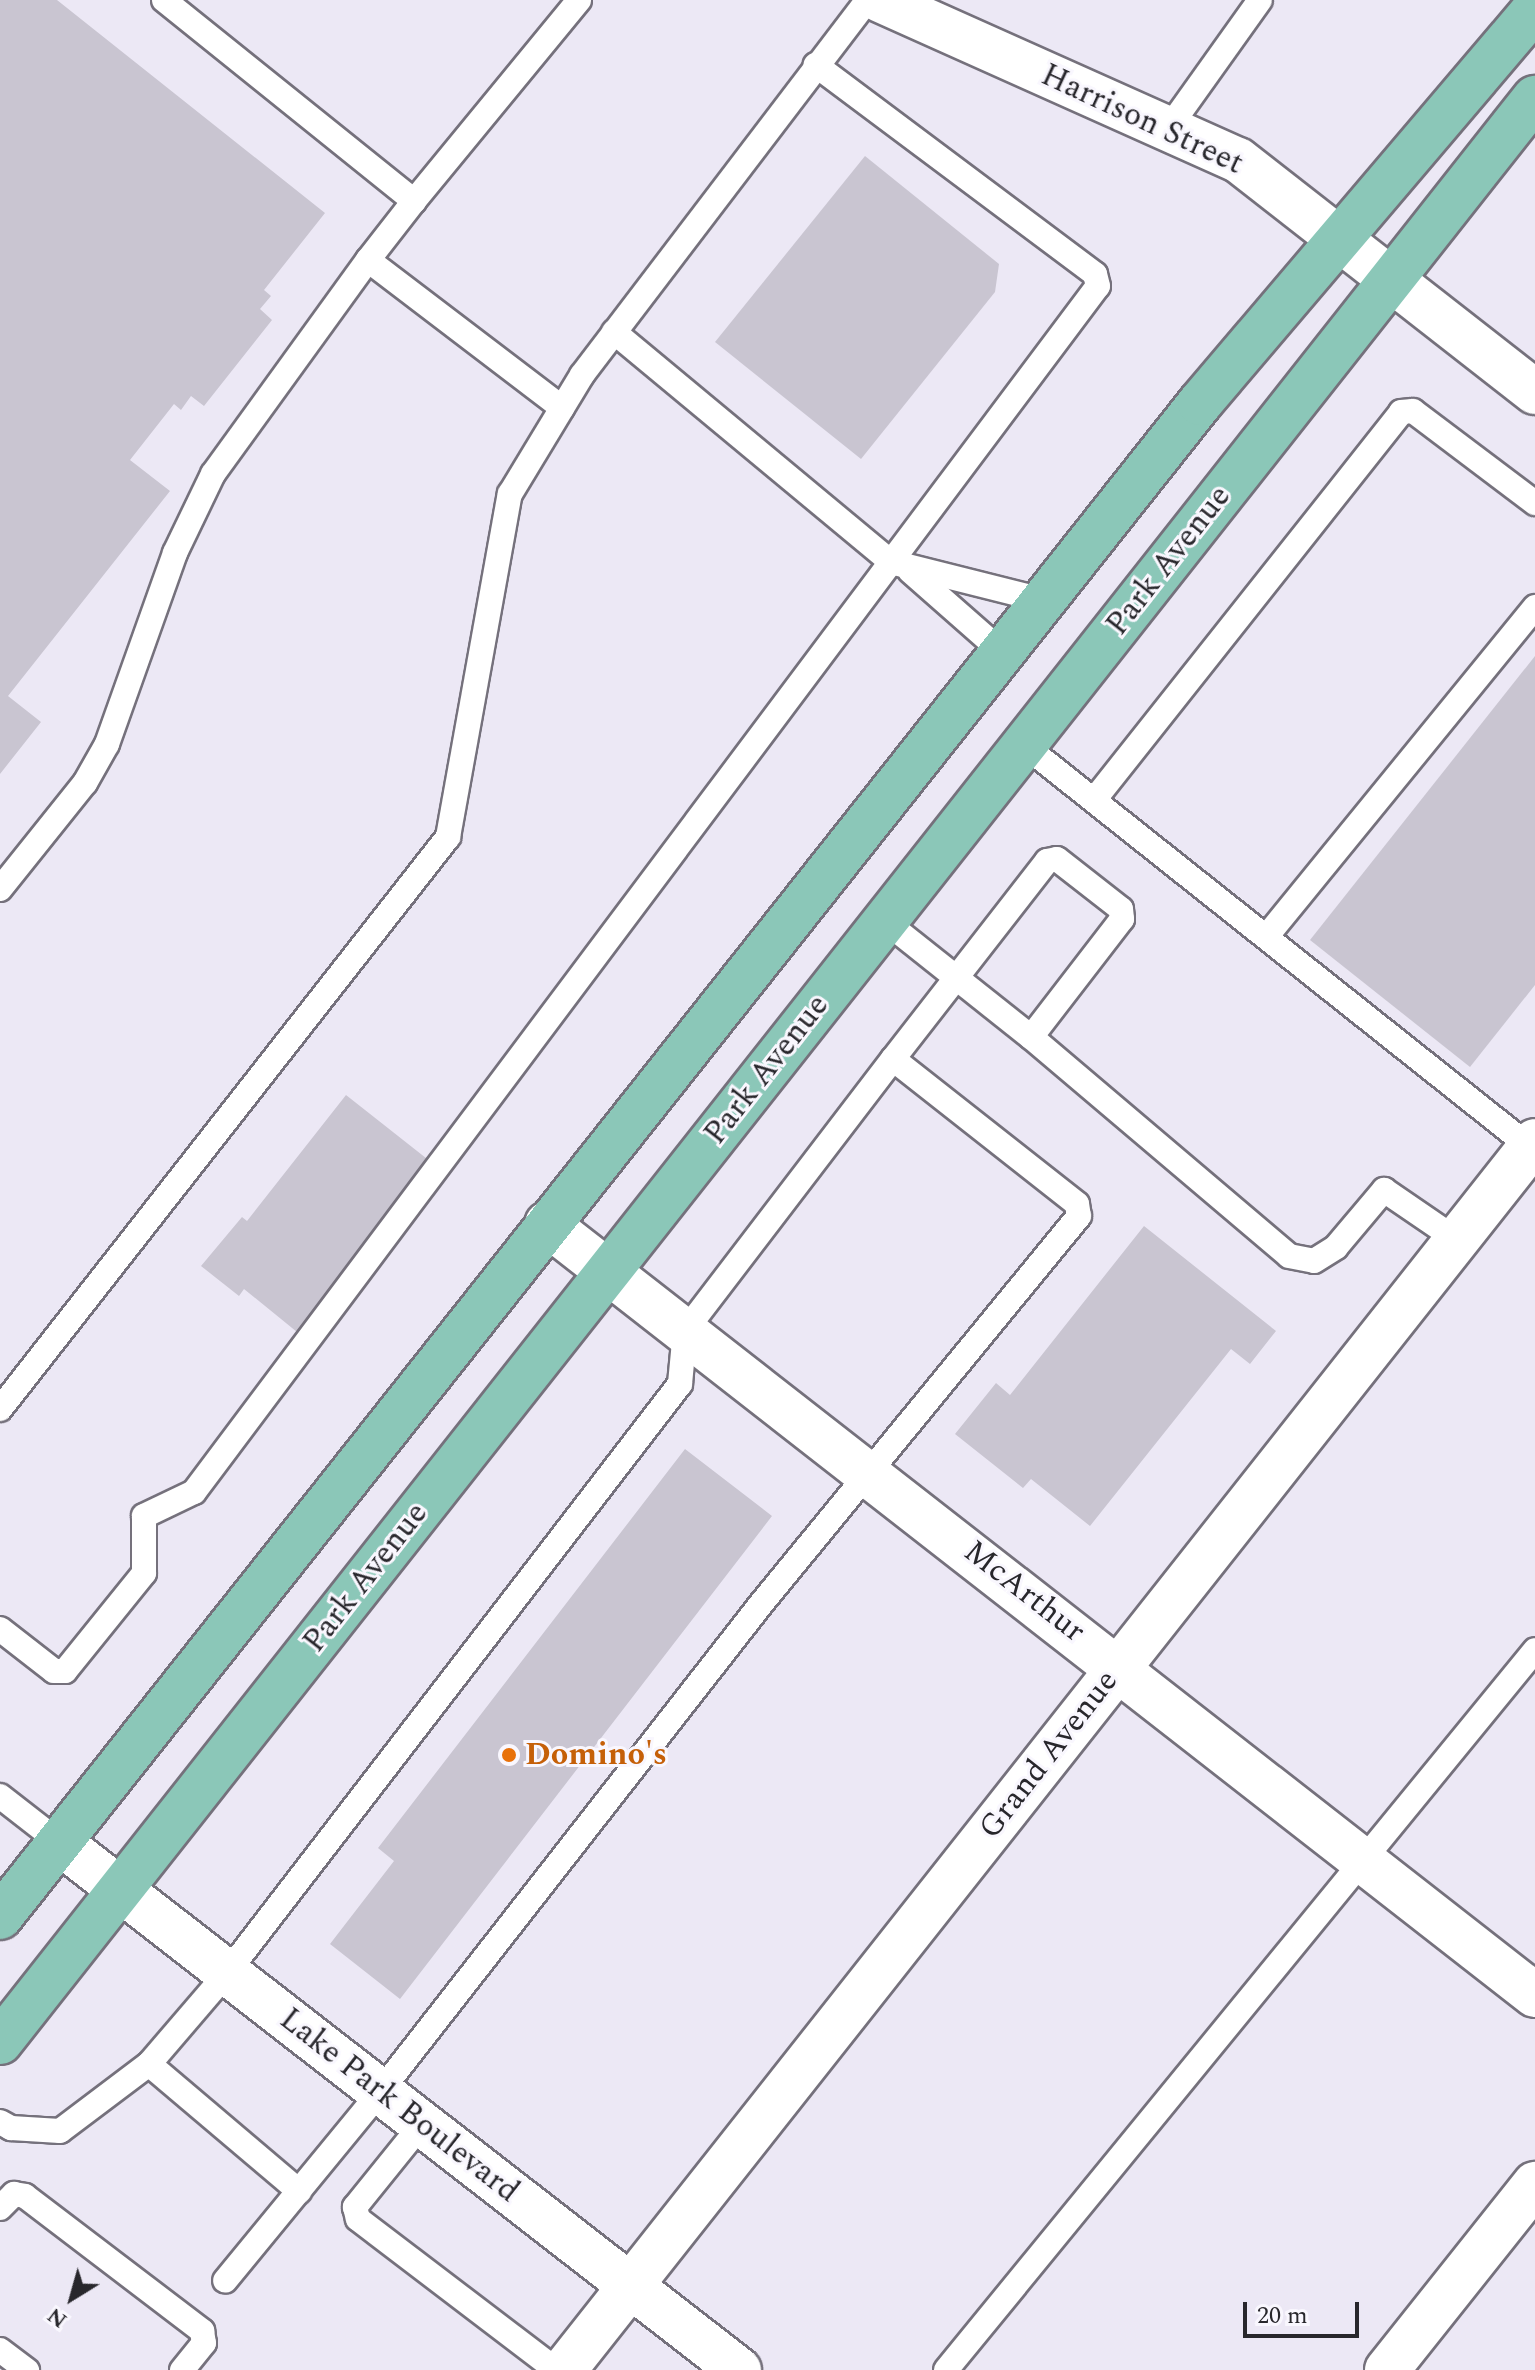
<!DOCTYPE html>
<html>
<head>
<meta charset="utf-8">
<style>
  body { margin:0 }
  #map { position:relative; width:1535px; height:2370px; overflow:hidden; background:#ece8f5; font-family:Spectral,serif }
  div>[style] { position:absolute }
  .building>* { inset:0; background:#c9c5d1 }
  .roads { filter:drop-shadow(2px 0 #75717c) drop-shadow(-2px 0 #75717c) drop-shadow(0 2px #75717c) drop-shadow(0 -2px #75717c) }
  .lane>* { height:24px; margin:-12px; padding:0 12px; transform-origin:12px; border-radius:12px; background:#fff }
  .street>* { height:44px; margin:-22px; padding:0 22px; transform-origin:22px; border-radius:22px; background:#fff }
  .secondary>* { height:44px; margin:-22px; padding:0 22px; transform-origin:22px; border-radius:22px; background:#fff }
  .primary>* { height:44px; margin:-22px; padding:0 22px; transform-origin:22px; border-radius:22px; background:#8bc7b8 }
  .dots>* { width:22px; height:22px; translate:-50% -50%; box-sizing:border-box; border:4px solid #f9f7fe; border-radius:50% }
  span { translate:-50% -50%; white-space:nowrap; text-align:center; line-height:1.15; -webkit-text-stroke:6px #f9f7fe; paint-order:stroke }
  .street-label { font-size:32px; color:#28272c }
  .food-label { font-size:32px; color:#c56008; font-weight:700 }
  .left { translate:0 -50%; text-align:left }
  .north { position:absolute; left:32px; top:2258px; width:80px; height:80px; -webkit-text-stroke:6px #f9f7fe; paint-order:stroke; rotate:217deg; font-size:22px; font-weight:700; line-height:32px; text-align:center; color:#28272c }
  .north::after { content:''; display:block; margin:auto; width:28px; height:36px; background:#28272c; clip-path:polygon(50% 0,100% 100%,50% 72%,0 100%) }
  .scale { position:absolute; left:1243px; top:2302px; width:116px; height:36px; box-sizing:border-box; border:4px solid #28272c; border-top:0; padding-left:10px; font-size:24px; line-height:28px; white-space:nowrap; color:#28272c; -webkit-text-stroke:6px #f9f7fe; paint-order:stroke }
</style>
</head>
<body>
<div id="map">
  <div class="building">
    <i style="clip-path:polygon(0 0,57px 0,325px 213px,264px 290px,271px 296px,260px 309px,272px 320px,204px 406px,191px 396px,181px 410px,174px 404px,130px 460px,170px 491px,8px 696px,41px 722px,0 774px)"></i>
    <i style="clip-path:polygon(865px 156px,999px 264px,995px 292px,861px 459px,715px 342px)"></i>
    <i style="clip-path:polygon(1535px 656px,1535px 985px,1470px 1067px,1310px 940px)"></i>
    <i style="clip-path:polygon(346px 1095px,431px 1162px,297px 1332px,244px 1289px,239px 1296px,201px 1266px,242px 1217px,247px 1221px)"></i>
    <i style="clip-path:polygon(1144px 1226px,1276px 1331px,1250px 1364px,1231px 1349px,1090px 1526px,1031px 1479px,1023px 1488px,955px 1434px,996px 1383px,1010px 1395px)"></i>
    <i style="clip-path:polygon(685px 1449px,772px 1516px,400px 1999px,330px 1944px,394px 1861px,378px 1848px)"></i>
  </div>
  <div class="roads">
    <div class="lane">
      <i style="left:164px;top:0;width:321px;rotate:38.8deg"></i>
      <i style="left:414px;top:201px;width:260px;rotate:-50.6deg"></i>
      <i style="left:1168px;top:129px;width:158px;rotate:-54.5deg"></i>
      <i style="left:414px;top:201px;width:75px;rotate:127.9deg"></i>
      <i style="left:368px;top:260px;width:244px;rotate:37.3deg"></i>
      <i style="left:614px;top:332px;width:360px;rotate:39.7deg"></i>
      <i style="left:891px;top:562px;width:156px;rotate:14.1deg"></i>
      <i style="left:910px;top:571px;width:121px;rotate:41.3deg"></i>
      <i style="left:1024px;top:745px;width:646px;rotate:38.47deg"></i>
      <i style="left:1094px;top:800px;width:495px;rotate:-51.6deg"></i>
      <i style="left:1401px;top:412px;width:12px;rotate:-5deg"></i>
      <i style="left:1413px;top:411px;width:153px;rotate:37deg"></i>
      <i style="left:0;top:889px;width:136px;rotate:-51.3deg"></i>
      <i style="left:85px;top:783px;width:45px;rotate:-60.6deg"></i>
      <i style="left:107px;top:744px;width:203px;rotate:-70.4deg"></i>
      <i style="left:175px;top:553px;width:88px;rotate:-64.3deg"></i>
      <i style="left:213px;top:474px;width:264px;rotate:-54.1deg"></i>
      <i style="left:885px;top:921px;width:186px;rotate:38.5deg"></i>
      <i style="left:1031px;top:1037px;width:338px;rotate:40.3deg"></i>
      <i style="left:1289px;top:1256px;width:25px;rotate:11deg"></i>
      <i style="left:1314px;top:1261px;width:26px;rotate:-32deg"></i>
      <i style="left:1336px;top:1247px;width:75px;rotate:-49.9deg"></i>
      <i style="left:1384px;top:1190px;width:88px;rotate:34.4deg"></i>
      <i style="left:1266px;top:937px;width:426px;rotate:-50.8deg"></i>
      <i style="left:893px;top:1059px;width:251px;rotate:-52.1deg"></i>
      <i style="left:1047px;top:861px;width:10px;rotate:-11deg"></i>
      <i style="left:1057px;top:859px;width:81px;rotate:38deg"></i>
      <i style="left:1121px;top:909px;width:10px;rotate:84deg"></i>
      <i style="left:1122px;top:919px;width:149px;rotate:127.6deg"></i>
      <i style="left:0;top:1409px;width:727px;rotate:-51.93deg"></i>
      <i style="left:448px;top:837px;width:349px;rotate:-79.8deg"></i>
      <i style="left:510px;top:494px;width:139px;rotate:-58.8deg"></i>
      <i style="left:582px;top:375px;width:472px;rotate:-52.7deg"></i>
      <i style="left:0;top:1629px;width:68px;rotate:37.9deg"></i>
      <i style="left:54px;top:1671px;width:11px"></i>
      <i style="left:65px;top:1671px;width:126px;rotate:-51.1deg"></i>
      <i style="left:144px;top:1573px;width:57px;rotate:-90deg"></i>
      <i style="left:144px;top:1516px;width:55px;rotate:-25.6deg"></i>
      <i style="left:194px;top:1492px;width:1507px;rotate:-53.15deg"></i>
      <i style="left:1098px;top:286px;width:12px;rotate:-104deg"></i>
      <i style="left:1095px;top:274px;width:349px;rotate:-143.2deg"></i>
      <i style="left:0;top:1796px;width:75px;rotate:37.9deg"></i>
      <i style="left:149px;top:2064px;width:197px;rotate:40.3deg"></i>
      <i style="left:0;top:2122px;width:13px;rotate:29deg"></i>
      <i style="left:11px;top:2128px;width:49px;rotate:3.5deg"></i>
      <i style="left:60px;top:2131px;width:111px;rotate:-37deg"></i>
      <i style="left:149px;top:2064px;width:120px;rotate:-49.4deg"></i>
      <i style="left:227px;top:1973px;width:743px;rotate:-52.44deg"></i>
      <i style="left:680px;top:1384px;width:53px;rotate:-84.6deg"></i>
      <i style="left:685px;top:1331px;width:342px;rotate:-52.6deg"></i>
      <i style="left:893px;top:1059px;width:234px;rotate:38.2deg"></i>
      <i style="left:1077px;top:1204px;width:12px;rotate:81deg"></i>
      <i style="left:1079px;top:1216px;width:502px;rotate:129.34deg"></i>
      <i style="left:761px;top:1604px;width:619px;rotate:127.98deg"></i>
      <i style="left:380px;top:2092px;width:244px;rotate:129.4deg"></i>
      <i style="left:422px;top:2124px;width:107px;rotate:128.9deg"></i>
      <i style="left:355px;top:2207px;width:12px;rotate:76deg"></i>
      <i style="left:358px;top:2219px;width:249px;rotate:37.3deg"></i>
      <i style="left:0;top:2208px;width:20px;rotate:-45deg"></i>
      <i style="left:14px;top:2194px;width:11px;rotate:10deg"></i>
      <i style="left:25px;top:2196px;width:223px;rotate:37.3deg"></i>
      <i style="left:202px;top:2331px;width:12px;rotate:81deg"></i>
      <i style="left:204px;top:2343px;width:35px;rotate:129deg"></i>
      <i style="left:0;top:2350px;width:34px;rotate:37deg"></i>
      <i style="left:946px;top:2370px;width:930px;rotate:-50.71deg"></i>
    </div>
    <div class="street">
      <i style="left:880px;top:0;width:392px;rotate:24.1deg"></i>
      <i style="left:1238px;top:160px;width:377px;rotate:38deg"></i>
      <i style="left:547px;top:1224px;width:1253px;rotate:37.97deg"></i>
      <i style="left:564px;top:2370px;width:1566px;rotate:-51.69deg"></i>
      <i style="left:1387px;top:2370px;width:238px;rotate:-51.5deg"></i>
    </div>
    <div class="secondary">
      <i style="left:59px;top:1842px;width:861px;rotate:37.83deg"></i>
    </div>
    <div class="primary">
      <i style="left:0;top:1917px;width:1932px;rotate:-51.6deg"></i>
      <i style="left:1200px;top:403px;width:517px;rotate:-49.63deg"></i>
      <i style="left:0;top:2042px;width:2477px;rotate:-51.71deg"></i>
    </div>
  </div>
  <div class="dots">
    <i style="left:509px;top:1755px;background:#e8710a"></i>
  </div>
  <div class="street-label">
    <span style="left:1142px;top:120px;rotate:25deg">Harrison Street</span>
    <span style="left:1169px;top:561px;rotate:-52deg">Park Avenue</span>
    <span style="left:767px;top:1070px;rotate:-52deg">Park Avenue</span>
    <span style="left:366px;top:1578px;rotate:-52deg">Park Avenue</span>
    <span style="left:1024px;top:1592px;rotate:38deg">McArthur</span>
    <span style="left:1049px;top:1755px;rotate:-52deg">Grand Avenue</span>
    <span style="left:399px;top:2106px;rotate:38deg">Lake Park Boulevard</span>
  </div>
  <div class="food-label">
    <span class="left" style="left:525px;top:1755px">Domino's</span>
  </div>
  <div class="north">N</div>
  <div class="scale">20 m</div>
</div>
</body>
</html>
